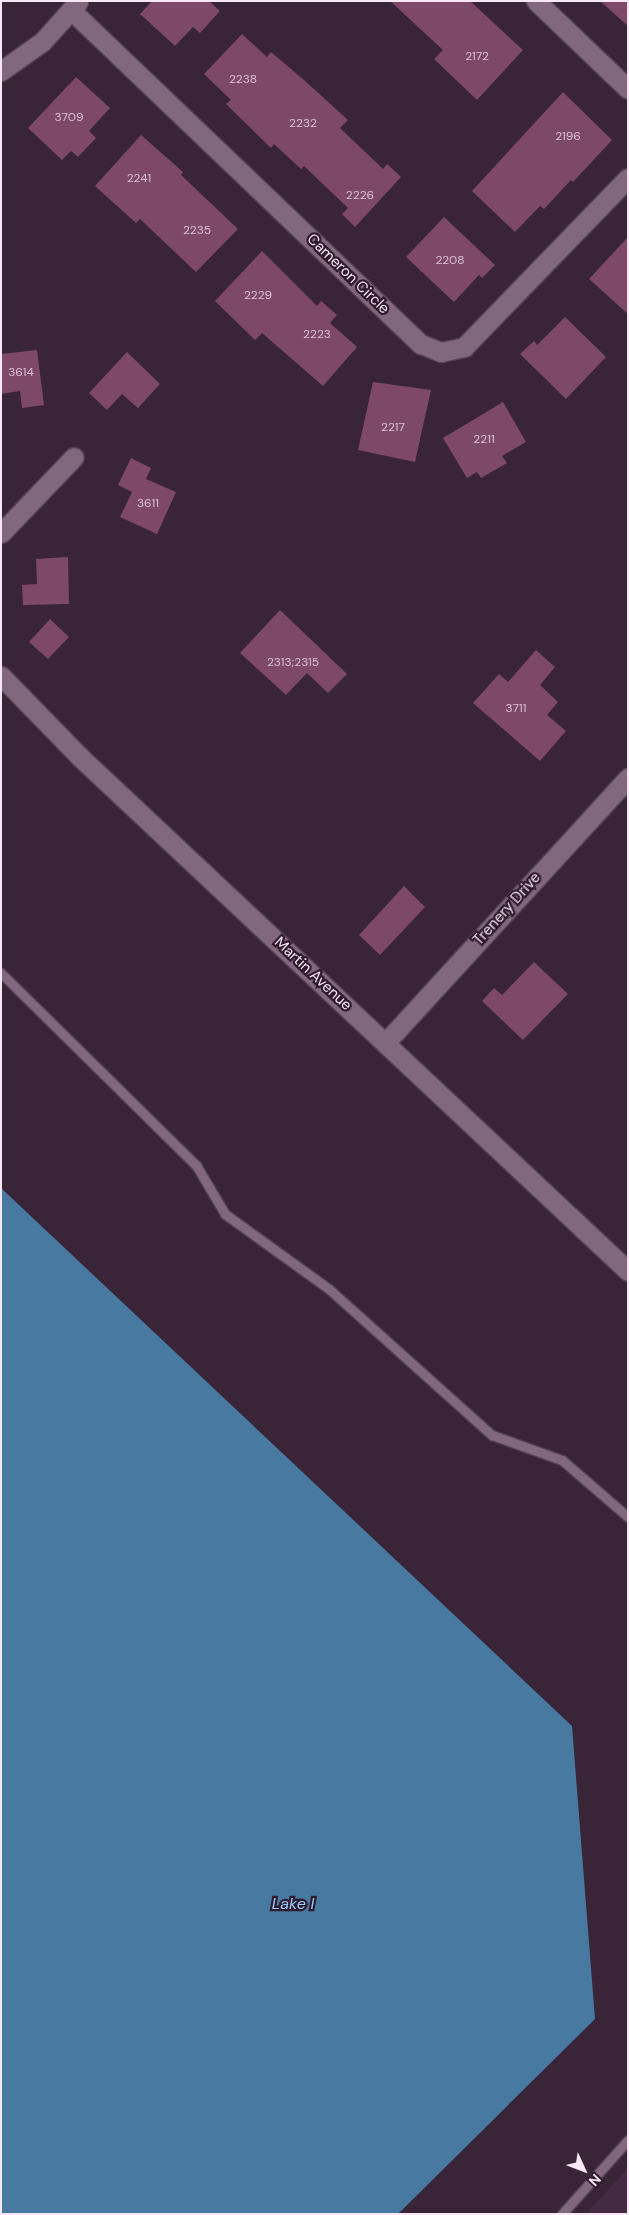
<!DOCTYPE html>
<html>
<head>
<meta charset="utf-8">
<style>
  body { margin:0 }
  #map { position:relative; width:629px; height:2215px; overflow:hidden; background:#392438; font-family:"DM Sans",sans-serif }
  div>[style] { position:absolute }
  .built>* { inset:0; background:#452a43 }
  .water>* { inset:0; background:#4879a1 }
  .building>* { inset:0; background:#7d4967 }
  .roads { filter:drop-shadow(1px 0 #544152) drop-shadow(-1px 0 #544152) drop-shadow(0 1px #544152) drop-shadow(0 -1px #544152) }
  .lane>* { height:9px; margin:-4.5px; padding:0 4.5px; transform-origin:4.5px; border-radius:4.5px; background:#81687f }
  .street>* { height:19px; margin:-9.5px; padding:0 9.5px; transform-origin:9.5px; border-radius:9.5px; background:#81687f }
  span { translate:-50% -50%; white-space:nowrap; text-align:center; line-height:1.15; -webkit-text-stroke:4.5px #2f1a2e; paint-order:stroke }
  .number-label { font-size:12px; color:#d8c0d2 }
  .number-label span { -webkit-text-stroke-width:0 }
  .street-label { font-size:15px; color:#f7e8f5 }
  .water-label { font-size:16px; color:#96cfff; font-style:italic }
  .frame { position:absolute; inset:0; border:2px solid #f7e8f5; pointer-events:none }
  .north { position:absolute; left:559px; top:2145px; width:50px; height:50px; -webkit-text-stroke:4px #2f1a2e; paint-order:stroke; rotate:133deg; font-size:14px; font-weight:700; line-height:20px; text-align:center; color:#f7e8f5 }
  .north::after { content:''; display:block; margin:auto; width:18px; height:22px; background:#f7e8f5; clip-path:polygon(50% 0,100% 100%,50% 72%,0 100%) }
</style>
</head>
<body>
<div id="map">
  <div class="built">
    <i style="clip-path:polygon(628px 2168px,628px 2214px,586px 2214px)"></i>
  </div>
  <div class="water">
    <i style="clip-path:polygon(1px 1188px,572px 1726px,595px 2019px,398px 2214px,1px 2214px)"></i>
  </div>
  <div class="building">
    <i style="clip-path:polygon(152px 1px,209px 1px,220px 11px,200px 33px,193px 27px,175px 46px,140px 14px)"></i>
    <i style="clip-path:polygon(390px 1px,470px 1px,523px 50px,477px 100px,434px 59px,443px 50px)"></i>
    <i style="clip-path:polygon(600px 1px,628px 1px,628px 26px)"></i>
    <i style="clip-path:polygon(242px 34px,267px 57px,271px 52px,304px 80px,348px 120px,340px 128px,383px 169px,387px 164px,401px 177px,355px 227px,342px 214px,348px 208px,304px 166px,301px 169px,274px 144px,271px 148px,226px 104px,231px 100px,204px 74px)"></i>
    <i style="clip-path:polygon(76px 77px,110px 108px,89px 131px,96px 138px,78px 157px,71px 151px,62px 160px,28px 128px)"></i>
    <i style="clip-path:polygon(563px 92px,612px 140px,573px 182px,571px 180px,544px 209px,540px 206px,515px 232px,472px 191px)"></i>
    <i style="clip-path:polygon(141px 135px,183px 172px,181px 175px,238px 229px,196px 272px,140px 219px,136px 223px,95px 186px)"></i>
    <i style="clip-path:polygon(444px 217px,495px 265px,482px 278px,479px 275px,454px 302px,406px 257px)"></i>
    <i style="clip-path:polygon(628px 237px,628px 314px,589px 279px)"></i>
    <i style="clip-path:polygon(262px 251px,317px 306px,321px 301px,337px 315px,330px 323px,357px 347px,323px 386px,262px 333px,255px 340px,215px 301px)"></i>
    <i style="clip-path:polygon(565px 317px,606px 357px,566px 399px,520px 354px,534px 341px,537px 345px)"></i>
    <i style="clip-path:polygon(37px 350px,44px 405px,22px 408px,20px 391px,1px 394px,1px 354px)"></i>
    <i style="clip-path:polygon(127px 352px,160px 384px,138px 408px,122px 394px,107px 410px,89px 393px)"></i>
    <i style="clip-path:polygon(373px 382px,431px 390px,415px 462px,358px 450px)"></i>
    <i style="clip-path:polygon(503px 402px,526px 442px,502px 456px,507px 463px,481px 478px,477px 472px,467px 478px,443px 438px)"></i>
    <i style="clip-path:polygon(131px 458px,151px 468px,146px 479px,176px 492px,157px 534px,120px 517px,132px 492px,118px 485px)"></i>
    <i style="clip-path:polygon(68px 557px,69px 604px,23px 605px,22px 585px,37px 584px,36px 559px)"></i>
    <i style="clip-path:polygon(280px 610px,347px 674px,328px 693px,307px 673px,286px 695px,240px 653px)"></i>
    <i style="clip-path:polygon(50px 619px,69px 637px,48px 659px,29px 642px)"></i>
    <i style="clip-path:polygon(536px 650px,555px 667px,540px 685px,558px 702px,547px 715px,566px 731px,540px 761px,473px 703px,499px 674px,508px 682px)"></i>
    <i style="clip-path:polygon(404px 886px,425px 907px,380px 955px,359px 935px)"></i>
    <i style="clip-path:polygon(534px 962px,568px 994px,523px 1040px,482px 1001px,494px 988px,502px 995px)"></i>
  </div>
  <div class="roads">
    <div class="lane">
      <i style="left:1px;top:973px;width:274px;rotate:44.6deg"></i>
      <i style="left:196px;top:1165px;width:57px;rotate:59.4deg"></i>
      <i style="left:225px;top:1214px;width:128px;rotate:35.8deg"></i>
      <i style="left:329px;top:1289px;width:219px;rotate:41.9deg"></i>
      <i style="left:492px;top:1435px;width:74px;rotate:19.7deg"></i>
      <i style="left:562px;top:1460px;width:87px;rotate:40.8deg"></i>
      <i style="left:562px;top:2214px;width:99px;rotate:-48.3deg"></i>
    </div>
    <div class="street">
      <i style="left:536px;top:1px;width:127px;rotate:43.7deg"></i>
      <i style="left:71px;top:10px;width:484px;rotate:43.7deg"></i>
      <i style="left:421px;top:344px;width:22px;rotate:22deg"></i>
      <i style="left:441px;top:352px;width:24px;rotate:-12deg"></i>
      <i style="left:464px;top:347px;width:235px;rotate:-45.9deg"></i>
      <i style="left:1px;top:71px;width:50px;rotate:-35.3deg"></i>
      <i style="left:42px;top:42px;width:54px;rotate:-48deg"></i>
      <i style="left:1px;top:533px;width:105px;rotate:-46.2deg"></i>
      <i style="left:1px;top:676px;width:113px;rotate:45.7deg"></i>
      <i style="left:80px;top:757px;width:751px;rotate:43.17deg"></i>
      <i style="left:387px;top:1041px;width:357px;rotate:-47.5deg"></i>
    </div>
  </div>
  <div class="number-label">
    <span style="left:477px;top:57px">2172</span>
    <span style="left:243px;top:80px">2238</span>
    <span style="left:69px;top:118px">3709</span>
    <span style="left:303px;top:124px">2232</span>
    <span style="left:568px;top:137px">2196</span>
    <span style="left:139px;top:179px">2241</span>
    <span style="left:360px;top:196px">2226</span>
    <span style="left:197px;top:231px">2235</span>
    <span style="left:450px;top:261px">2208</span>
    <span style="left:258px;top:296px">2229</span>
    <span style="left:317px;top:335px">2223</span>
    <span style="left:21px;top:373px">3614</span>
    <span style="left:393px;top:428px">2217</span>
    <span style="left:484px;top:440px">2211</span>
    <span style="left:148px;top:504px">3611</span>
    <span style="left:293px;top:663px">2313;2315</span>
    <span style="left:516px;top:709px">3711</span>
  </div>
  <div class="street-label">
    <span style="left:348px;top:274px;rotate:44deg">Cameron Circle</span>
    <span style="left:507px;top:909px;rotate:-48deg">Trenery Drive</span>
    <span style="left:313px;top:974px;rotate:43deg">Martin Avenue</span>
  </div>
  <div class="water-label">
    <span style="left:293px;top:1904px">Lake I</span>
  </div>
  <div class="frame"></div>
  <div class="north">N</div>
</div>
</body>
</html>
